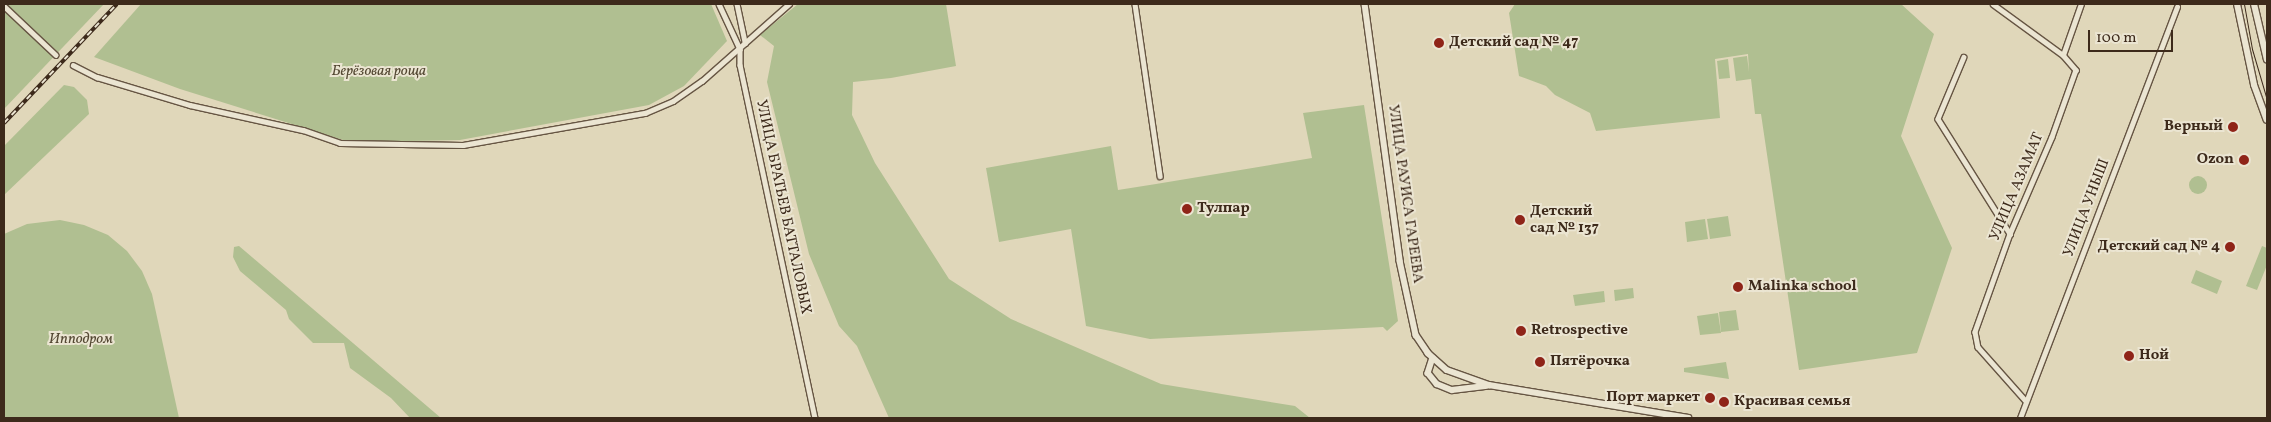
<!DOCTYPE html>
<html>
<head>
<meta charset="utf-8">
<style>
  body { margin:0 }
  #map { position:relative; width:2271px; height:422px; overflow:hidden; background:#e0d7ba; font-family:Vollkorn,serif }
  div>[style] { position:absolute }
  .green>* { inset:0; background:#b0bf91 }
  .round { border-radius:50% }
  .roads { filter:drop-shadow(1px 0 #665543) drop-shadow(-1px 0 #665543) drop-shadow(0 1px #665543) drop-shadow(0 -1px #665543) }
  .minor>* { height:4.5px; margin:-2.25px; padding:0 2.25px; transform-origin:2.25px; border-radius:2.25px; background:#ebe5d2 }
  .tertiary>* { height:5.5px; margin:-2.75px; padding:0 2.75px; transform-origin:2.75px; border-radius:2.75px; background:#ebe5d2 }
  .secondary>* { height:6px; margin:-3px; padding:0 3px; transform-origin:3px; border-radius:3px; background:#ebe5d2 }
  .tram>* { height:1px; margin:-0.5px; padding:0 0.5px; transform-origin:0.5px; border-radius:0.5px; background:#3d2a1b }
  .rail>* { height:4px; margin-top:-2px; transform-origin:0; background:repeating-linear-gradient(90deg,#ebe5d2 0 5.5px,#3d2a1b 0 11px); box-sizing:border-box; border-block:1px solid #3d2a1b }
  .dots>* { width:14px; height:14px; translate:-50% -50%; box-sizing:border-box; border:2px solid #ebe5d2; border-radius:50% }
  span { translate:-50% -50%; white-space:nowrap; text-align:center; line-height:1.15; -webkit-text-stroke:4px #ebe5d2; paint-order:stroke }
  .poi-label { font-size:15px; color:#3d2a1b; font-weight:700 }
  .left { translate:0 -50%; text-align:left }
  .right { translate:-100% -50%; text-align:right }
  .park-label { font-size:15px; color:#544833; font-style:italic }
  .street-label { font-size:15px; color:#3d2a1b }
  .frame { position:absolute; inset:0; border:5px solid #3d2a1b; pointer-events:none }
  .scale { position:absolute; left:2088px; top:30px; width:85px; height:22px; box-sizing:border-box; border:2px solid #3d2a1b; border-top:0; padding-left:6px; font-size:15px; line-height:18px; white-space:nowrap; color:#3d2a1b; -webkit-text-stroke:4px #ebe5d2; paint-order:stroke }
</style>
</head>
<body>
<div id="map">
  <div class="green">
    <i style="clip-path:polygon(4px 4px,104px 4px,4px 109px)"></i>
    <i style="clip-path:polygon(141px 4px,711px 4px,727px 41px,684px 86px,649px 105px,460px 140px,362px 142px,343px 140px,180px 89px,94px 57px)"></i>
    <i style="clip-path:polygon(798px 4px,946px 4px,956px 66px,891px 78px,853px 82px,852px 115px,875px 163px,949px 279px,1011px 319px,1161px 384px,1295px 406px,1310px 418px,889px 418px,857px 346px,839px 326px,809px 254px,767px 82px,774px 46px,760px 35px)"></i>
    <i style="clip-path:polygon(1515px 4px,1901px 4px,1934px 34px,1901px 136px,1952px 248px,1917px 353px,1799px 370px,1761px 114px,1755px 114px,1751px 79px,1736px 81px,1733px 58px,1747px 56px,1749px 72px,1748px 54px,1715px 59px,1720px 118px,1596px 131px,1590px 113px,1555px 95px,1546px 86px,1519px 76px,1509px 13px)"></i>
    <i style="clip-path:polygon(1728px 59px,1730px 78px,1719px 79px,1717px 61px)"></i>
    <i style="clip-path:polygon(64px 85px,74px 87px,87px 100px,89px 114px,4px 195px,4px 146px)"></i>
    <i style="clip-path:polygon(1364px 105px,1398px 321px,1387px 331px,1383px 327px,1150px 339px,1086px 326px,1071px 229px,999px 242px,986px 168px,1111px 146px,1118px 190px,1156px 184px,1312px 158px,1303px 113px)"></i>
    <i class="round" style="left:2189px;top:176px;width:18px;height:18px"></i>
    <i style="clip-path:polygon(1728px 216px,1731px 236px,1710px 239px,1707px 219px)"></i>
    <i style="clip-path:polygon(1705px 219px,1708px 239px,1687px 242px,1685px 222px)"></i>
    <i style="clip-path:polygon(60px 220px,84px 225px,108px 235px,127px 251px,142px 271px,152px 294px,179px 418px,4px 418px,4px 234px,27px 224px)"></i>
    <i style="clip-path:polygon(239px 246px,441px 418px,410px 418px,391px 398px,350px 368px,344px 343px,313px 343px,289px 319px,286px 310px,240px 271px,233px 257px,234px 247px)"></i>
    <i style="clip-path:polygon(2262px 246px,2267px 248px,2267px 265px,2257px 290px,2246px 286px)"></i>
    <i style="clip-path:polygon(2196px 270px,2222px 281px,2217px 294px,2191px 283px)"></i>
    <i style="clip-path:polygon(1633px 288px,1634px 298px,1615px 301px,1614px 290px)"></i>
    <i style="clip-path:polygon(1604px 291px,1605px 302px,1575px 306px,1573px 295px)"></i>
    <i style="clip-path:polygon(1736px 310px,1739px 330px,1721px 332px,1719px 312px)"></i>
    <i style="clip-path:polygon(1718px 313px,1721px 333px,1700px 335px,1697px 316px)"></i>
    <i style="clip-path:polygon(1726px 362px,1729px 379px,1684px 372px,1684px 368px)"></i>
  </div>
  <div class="roads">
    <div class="minor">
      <i style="left:719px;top:4px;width:50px;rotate:65deg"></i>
      <i style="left:740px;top:49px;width:16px;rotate:90deg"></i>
      <i style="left:740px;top:65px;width:361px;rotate:78deg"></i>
      <i style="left:737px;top:4px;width:40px;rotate:78deg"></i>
      <i style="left:1135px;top:4px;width:174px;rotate:81.7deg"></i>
      <i style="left:1993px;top:4px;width:87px;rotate:36.1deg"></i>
      <i style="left:2063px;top:55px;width:20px;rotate:49deg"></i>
      <i style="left:2076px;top:70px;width:71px;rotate:109.7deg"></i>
      <i style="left:2052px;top:137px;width:106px;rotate:113.4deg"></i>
      <i style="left:2010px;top:234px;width:104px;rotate:109.7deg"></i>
      <i style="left:1975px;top:332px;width:15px;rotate:79deg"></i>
      <i style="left:1978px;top:347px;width:72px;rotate:48.4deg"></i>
      <i style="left:4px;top:6px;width:71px;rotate:43.3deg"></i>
      <i style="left:2063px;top:55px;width:54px;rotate:-70.6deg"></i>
      <i style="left:1964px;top:57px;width:67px;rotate:112.8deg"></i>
      <i style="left:1938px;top:119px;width:136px;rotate:57.9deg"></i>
      <i style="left:73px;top:65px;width:27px;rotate:27deg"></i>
      <i style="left:97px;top:77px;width:97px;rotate:16.8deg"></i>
      <i style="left:190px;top:105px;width:116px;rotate:12.5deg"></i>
      <i style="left:303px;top:130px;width:39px;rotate:19deg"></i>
      <i style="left:340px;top:143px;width:123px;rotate:0.9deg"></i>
      <i style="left:463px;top:145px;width:185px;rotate:-10deg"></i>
      <i style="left:645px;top:113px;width:30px;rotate:-23deg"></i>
      <i style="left:673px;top:101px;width:35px;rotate:-35deg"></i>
      <i style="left:702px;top:81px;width:116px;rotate:-41.5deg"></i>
      <i style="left:2020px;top:418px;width:440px;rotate:-69.1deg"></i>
    </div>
    <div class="tertiary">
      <i style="left:1365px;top:4px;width:259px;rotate:82.2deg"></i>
      <i style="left:1400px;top:261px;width:76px;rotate:77.8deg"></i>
      <i style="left:1416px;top:335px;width:22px;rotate:56deg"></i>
      <i style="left:1428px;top:353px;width:25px;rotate:42deg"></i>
      <i style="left:1447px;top:370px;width:45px;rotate:19.7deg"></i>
      <i style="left:1489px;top:385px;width:202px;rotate:9.4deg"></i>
      <i style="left:1433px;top:358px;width:16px;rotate:108deg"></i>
      <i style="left:1428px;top:373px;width:14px;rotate:51deg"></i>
      <i style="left:1437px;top:384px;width:16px;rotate:22deg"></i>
      <i style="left:1452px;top:390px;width:35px;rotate:-7deg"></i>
    </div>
    <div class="secondary">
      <i style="left:2237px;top:4px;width:83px;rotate:78.1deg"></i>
      <i style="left:2254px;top:85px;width:37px;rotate:70deg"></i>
      <i style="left:2254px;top:4px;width:57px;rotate:76.9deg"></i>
    </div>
  </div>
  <div class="tram">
    <i style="left:2244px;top:4px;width:46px;rotate:79.9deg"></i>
    <i style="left:2252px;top:49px;width:53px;rotate:73.6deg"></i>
  </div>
  <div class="rail">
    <i style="left:4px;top:123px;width:164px;rotate:-46.5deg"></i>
  </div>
  <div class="dots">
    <i style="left:1439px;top:43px;background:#8f2418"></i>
    <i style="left:2233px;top:127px;background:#8f2418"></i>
    <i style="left:2244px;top:160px;background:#8f2418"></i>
    <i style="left:1187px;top:209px;background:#8f2418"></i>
    <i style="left:1520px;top:220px;background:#8f2418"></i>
    <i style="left:2230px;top:247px;background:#8f2418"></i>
    <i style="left:1738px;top:287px;background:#8f2418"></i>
    <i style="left:1521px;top:331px;background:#8f2418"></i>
    <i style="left:2129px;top:356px;background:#8f2418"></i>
    <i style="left:1540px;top:362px;background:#8f2418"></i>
    <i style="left:1710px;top:398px;background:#8f2418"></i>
    <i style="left:1724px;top:402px;background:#8f2418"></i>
  </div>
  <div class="poi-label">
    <span class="left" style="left:1449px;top:43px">Детский сад № 47</span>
    <span class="right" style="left:2223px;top:127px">Верный</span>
    <span class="right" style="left:2234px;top:160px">Ozon</span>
    <span class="left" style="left:1197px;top:209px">Тулпар</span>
    <span class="left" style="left:1530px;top:220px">Детский<br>сад № 137</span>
    <span class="right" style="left:2220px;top:247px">Детский сад № 4</span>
    <span class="left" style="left:1748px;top:287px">Malinka school</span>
    <span class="left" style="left:1531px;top:331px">Retrospective</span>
    <span class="left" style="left:2139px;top:356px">Ной</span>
    <span class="left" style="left:1550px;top:362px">Пятёрочка</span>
    <span class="right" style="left:1700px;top:398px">Порт маркет</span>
    <span class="left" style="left:1734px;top:402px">Красивая семья</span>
  </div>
  <div class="park-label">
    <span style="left:379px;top:72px">Берёзовая роща</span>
    <span style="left:81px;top:340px">Ипподром</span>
  </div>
  <div class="street-label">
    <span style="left:2017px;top:187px;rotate:-67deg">УЛИЦА АЗАМАТ</span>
    <span style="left:1405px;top:194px;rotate:82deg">УЛИЦА РАУИСА ГАРЕЕВА</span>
    <span style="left:783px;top:207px;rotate:78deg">УЛИЦА БРАТЬЕВ БАТТАЛОВЫХ</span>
    <span style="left:2087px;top:208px;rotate:-69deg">УЛИЦА УНЫШ</span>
  </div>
  <div class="frame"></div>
  <div class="scale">100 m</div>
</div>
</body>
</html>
